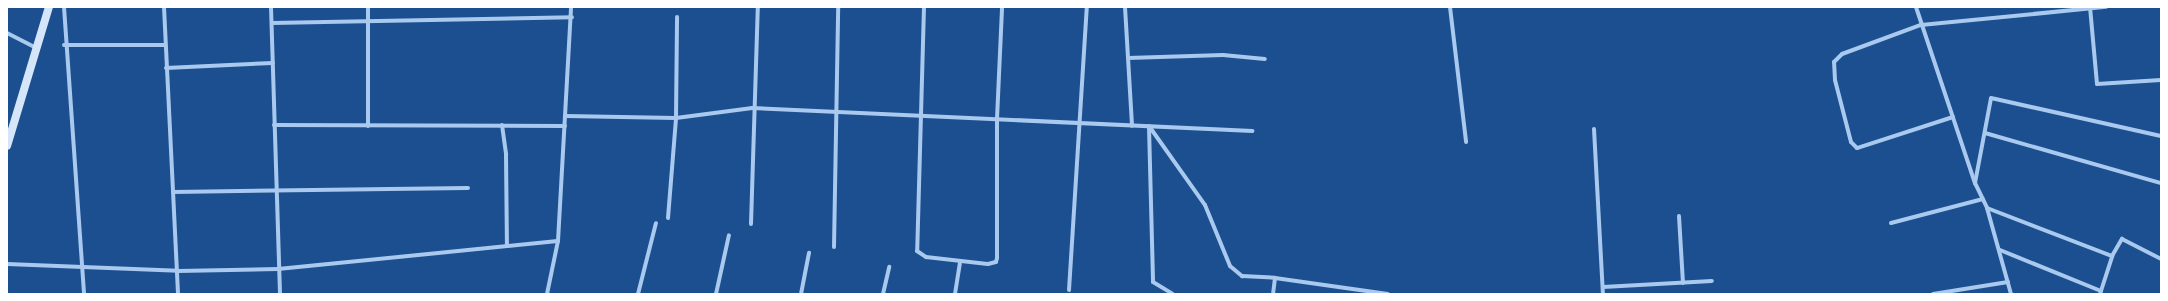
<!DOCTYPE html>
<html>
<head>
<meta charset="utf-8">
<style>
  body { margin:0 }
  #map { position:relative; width:2168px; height:301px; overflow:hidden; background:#1b4f8f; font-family:"Varela Round",sans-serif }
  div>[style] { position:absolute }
  .street>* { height:4px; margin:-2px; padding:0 2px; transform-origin:2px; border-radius:2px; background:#a9c9ee }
  .secondary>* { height:8px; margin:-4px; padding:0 4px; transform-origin:4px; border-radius:4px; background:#d6e6fa }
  span { translate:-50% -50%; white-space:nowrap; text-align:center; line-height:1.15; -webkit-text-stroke:3px #1b4f8f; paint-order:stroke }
  .frame { position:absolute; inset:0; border:8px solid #fff; pointer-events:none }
</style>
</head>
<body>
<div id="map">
  <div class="street">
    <i style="left:64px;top:7px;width:288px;rotate:86deg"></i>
    <i style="left:164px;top:7px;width:287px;rotate:87.2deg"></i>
    <i style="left:271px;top:7px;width:287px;rotate:88.2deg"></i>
    <i style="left:924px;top:7px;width:244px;rotate:91.6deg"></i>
    <i style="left:917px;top:251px;width:11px;rotate:34deg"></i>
    <i style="left:926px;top:257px;width:62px;rotate:6.4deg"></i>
    <i style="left:988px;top:264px;width:8px;rotate:-14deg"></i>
    <i style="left:996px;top:262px;width:4px;rotate:-76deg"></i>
    <i style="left:997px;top:258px;width:139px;rotate:-90deg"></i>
    <i style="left:997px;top:119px;width:112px;rotate:-87.4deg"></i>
    <i style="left:1125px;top:7px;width:119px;rotate:86.6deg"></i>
    <i style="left:1450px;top:7px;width:136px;rotate:83.2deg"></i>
    <i style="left:1916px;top:7px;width:186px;rotate:71.5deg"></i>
    <i style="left:1975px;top:183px;width:28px;rotate:64deg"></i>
    <i style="left:1987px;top:208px;width:89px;rotate:74.4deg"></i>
    <i style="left:2090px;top:7px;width:77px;rotate:84.8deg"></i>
    <i style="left:2097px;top:84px;width:64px;rotate:-3.6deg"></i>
    <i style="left:272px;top:23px;width:300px;rotate:-1.1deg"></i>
    <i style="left:7px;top:33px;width:33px;rotate:27deg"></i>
    <i style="left:64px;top:45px;width:101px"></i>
    <i style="left:1128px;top:58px;width:95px;rotate:-1.8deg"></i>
    <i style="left:1223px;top:55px;width:42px;rotate:5.4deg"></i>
    <i style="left:166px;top:68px;width:107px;rotate:-2.7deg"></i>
    <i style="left:566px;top:116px;width:110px;rotate:1deg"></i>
    <i style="left:676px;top:118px;width:77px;rotate:-7.5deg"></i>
    <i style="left:752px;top:108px;width:501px;rotate:2.63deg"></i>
    <i style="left:1953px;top:117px;width:101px;rotate:162.1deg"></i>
    <i style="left:1857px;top:148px;width:8px;rotate:-135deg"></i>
    <i style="left:1851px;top:142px;width:64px;rotate:-104.5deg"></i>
    <i style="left:1835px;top:80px;width:18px;rotate:-93deg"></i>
    <i style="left:1834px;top:62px;width:11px;rotate:-45deg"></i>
    <i style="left:1842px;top:54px;width:84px;rotate:-20.2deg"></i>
    <i style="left:1921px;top:25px;width:186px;rotate:-5.6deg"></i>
    <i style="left:274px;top:125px;width:291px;rotate:0.2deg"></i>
    <i style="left:502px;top:125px;width:30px;rotate:82deg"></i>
    <i style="left:506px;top:155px;width:91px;rotate:89.4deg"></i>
    <i style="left:368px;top:126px;width:119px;rotate:-90deg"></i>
    <i style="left:1149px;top:126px;width:97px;rotate:54.7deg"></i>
    <i style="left:1205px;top:205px;width:66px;rotate:67.7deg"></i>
    <i style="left:1230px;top:266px;width:16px;rotate:40deg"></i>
    <i style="left:1242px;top:276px;width:33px;rotate:3deg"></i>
    <i style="left:1275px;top:278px;width:16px;rotate:97deg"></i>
    <i style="left:1149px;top:127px;width:155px;rotate:88.5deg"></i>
    <i style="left:1153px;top:282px;width:23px;rotate:31deg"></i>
    <i style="left:1594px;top:129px;width:165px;rotate:86.9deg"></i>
    <i style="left:1985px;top:133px;width:183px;rotate:15.9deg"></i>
    <i style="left:1975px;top:183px;width:86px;rotate:-79.3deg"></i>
    <i style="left:1991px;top:98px;width:174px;rotate:12.6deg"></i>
    <i style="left:173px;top:192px;width:295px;rotate:-0.8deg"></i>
    <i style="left:1987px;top:208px;width:134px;rotate:21deg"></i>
    <i style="left:1679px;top:216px;width:67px;rotate:86.6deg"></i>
    <i style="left:668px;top:218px;width:100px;rotate:-85.4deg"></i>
    <i style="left:676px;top:118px;width:101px;rotate:-89.4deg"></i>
    <i style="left:1891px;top:223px;width:95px;rotate:-14.6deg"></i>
    <i style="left:751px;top:224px;width:217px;rotate:-88.2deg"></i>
    <i style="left:834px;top:247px;width:240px;rotate:-89deg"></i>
    <i style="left:2000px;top:250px;width:109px;rotate:22.1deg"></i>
    <i style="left:7px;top:264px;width:171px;rotate:2.3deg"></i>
    <i style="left:178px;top:271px;width:100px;rotate:-1.1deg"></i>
    <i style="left:278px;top:269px;width:281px;rotate:-5.7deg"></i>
    <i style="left:1275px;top:278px;width:114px;rotate:8.1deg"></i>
    <i style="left:1603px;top:287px;width:109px;rotate:-3.2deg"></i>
    <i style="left:1069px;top:290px;width:284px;rotate:-86.4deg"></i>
    <i style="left:547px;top:294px;width:54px;rotate:-78.3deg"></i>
    <i style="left:558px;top:241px;width:234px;rotate:-86.8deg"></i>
    <i style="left:638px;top:294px;width:73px;rotate:-75.8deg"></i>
    <i style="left:716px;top:294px;width:60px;rotate:-77.6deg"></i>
    <i style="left:801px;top:294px;width:42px;rotate:-79deg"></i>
    <i style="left:883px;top:294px;width:28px;rotate:-77deg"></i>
    <i style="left:955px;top:294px;width:31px;rotate:-81deg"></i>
    <i style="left:1933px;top:294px;width:76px;rotate:-9.1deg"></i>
    <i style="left:2100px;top:294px;width:40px;rotate:-72deg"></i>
    <i style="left:2112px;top:256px;width:20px;rotate:-60deg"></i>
    <i style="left:2122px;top:239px;width:44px;rotate:27.1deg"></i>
  </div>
  <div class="secondary">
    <i style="left:7px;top:146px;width:145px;rotate:-73.2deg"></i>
  </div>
  <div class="frame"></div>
</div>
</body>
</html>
